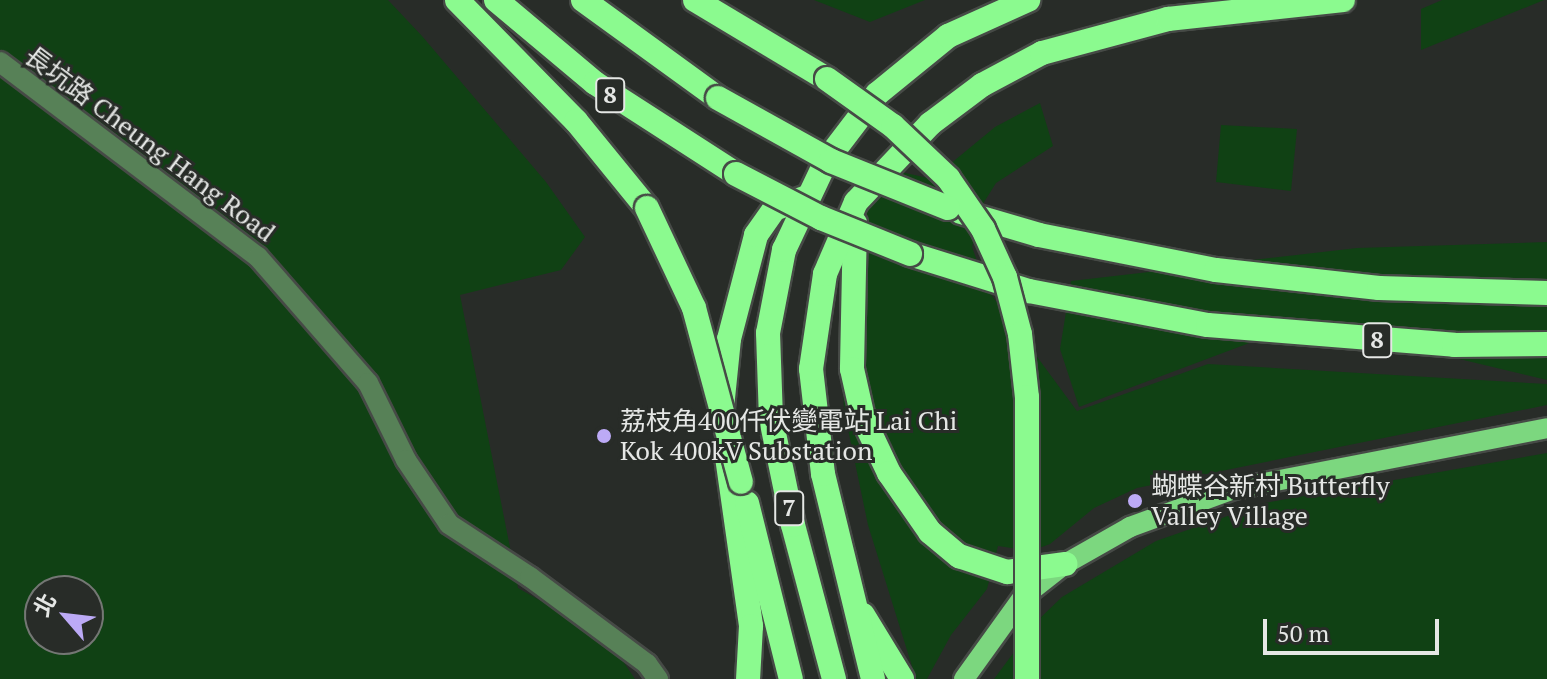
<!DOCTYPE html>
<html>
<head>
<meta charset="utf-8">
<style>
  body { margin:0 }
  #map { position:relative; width:1547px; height:679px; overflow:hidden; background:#282c28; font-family:"PT Serif","Noto Sans TC",serif }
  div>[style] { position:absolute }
  .green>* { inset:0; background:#104114 }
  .roads { filter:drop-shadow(2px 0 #464a46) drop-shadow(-2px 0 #464a46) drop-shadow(0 2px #464a46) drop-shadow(0 -2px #464a46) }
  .minor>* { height:20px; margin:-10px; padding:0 10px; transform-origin:10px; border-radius:10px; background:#578157 }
  .major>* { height:20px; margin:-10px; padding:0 10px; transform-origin:10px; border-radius:10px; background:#7cd77f }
  .highway>* { height:24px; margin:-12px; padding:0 12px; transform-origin:12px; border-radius:12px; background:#8bfa8f }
  .bridges { filter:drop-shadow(2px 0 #464a46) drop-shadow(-2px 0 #464a46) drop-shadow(0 2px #464a46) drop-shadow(0 -2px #464a46) }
  .highway-bridge>* { height:24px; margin:-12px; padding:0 12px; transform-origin:12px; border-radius:12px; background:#8bfa8f }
  .dots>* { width:22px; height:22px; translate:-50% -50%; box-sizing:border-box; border:4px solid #282c28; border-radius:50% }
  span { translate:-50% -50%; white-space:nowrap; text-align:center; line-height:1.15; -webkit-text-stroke:6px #282c28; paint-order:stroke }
  .shield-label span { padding:2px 6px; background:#282c28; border:2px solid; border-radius:6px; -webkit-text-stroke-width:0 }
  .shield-label { font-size:24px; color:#e5e7e5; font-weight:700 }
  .street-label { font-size:26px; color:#e5e7e5 }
  .poi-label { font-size:26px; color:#e5e7e5 }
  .left { translate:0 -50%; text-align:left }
  .north { position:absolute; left:24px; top:575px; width:80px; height:80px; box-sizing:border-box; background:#282c28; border:2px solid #747774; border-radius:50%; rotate:298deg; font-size:22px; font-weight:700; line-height:32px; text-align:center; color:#e5e7e5 }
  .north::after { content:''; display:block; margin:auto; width:28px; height:36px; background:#bcaaf6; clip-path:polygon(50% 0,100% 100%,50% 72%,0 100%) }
  .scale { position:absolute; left:1263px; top:619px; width:176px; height:36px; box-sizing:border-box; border:4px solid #e5e7e5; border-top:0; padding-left:10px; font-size:24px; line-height:28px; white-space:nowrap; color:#e5e7e5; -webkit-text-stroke:6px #282c28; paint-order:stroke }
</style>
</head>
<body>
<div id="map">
  <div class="green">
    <i style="clip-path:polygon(evenodd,0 0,388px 0,422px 36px,546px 182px,585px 237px,561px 270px,460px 295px,518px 588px,608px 639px,635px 679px,0 679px,0 0,40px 591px,88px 591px,88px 639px,40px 639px,40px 591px)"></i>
    <i style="clip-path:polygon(814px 0,925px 0,870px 22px)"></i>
    <i style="clip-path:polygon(1442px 0,1544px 0,1421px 50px,1421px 9px)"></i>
    <i style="clip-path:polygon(1040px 103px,1053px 146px,996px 183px,981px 207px,972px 247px,987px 289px,1077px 411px,1208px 364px,1547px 384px,1547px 405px,1137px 488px,1094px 508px,1050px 544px,1031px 551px,998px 546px,987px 589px,951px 635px,927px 679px,916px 679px,868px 525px,844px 410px,840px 320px,844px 273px,860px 216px,884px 168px,932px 179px,995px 127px)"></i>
    <i style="clip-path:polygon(1221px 125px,1297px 129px,1291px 191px,1216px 182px)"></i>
    <i style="clip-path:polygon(1547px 242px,1547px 380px,1305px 322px,1079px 407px,1060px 349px,1071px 281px,1357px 248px)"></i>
    <i style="clip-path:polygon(1547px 453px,1547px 679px,994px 679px,1037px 621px,1062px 597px,1156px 541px,1265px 503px)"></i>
  </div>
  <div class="roads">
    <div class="minor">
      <i style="left:0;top:62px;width:323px;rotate:37.1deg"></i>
      <i style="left:258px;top:257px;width:167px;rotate:48.9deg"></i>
      <i style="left:368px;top:383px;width:86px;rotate:63.7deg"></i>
      <i style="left:406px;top:460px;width:77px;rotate:56.1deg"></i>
      <i style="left:449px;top:524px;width:97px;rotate:33.2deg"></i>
      <i style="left:530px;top:577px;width:146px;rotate:36.6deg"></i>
      <i style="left:647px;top:664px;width:19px;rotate:54deg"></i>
    </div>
    <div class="major">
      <i style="left:964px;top:679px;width:101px;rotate:-54.3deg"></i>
      <i style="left:1023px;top:597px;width:53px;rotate:-38.2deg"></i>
      <i style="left:1065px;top:564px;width:75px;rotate:-29.6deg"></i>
      <i style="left:1130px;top:527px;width:111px;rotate:-20.1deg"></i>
      <i style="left:1234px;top:489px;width:319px;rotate:-11deg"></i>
    </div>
    <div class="highway">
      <i style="left:457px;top:0;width:170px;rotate:45.5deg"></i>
      <i style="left:576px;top:121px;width:112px;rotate:50.8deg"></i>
      <i style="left:496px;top:0;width:129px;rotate:40deg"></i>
      <i style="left:595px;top:83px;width:168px;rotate:32.8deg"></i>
      <i style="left:583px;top:0;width:167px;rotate:36deg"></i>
      <i style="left:695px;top:0;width:154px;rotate:30.9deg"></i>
      <i style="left:961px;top:212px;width:81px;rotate:16.4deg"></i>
      <i style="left:1039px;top:235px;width:180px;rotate:11.2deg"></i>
      <i style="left:1216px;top:270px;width:164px;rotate:6.3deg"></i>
      <i style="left:1379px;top:288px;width:168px;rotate:1.7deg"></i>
      <i style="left:855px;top:223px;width:146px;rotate:91.2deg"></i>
      <i style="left:852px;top:369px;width:50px;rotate:77.3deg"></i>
      <i style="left:863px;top:418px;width:61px;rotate:64.7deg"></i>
      <i style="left:889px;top:473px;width:72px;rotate:55.2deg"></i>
      <i style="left:930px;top:532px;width:38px;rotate:40deg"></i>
      <i style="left:959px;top:556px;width:51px;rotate:18.4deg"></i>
      <i style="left:1007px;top:572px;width:59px;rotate:-7.9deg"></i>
      <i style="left:910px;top:254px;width:125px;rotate:17.3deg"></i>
      <i style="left:1029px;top:291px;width:182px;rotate:10.8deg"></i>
      <i style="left:1208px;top:325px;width:247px;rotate:4.6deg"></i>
      <i style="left:1454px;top:345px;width:93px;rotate:-0.6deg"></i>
      <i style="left:722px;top:408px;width:69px;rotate:-84.2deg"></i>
      <i style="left:729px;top:339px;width:107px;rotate:-75.4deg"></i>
      <i style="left:756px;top:235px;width:32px;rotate:-55deg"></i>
      <i style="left:774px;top:209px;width:33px;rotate:-20deg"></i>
      <i style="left:727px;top:457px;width:171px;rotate:81.9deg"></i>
      <i style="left:751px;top:626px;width:53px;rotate:93.2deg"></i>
      <i style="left:747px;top:503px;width:181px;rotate:76deg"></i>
      <i style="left:863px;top:615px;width:75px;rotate:58.6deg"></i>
      <i style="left:834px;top:679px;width:159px;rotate:-104.9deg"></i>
      <i style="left:793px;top:525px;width:108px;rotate:-101.7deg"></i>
      <i style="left:771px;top:419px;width:86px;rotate:-92deg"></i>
      <i style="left:768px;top:333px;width:85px;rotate:-79.1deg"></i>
      <i style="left:784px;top:250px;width:98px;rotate:-64.7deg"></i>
      <i style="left:826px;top:161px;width:84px;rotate:-52.7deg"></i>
      <i style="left:877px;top:94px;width:92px;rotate:-39.2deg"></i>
      <i style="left:948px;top:36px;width:88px;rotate:-24.2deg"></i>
      <i style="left:873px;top:679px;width:211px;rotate:-103.7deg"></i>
      <i style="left:823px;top:474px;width:106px;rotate:-96.5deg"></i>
      <i style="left:811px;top:369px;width:96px;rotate:-81.6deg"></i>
      <i style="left:825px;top:274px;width:78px;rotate:-66.7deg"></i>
      <i style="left:856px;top:202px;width:108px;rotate:-46.5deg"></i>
      <i style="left:930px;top:124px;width:65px;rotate:-36.9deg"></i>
      <i style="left:982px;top:85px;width:68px;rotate:-28.1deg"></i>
      <i style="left:1042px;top:53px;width:131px;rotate:-15.1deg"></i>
      <i style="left:1168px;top:19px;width:176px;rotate:-6.2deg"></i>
    </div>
  </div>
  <div class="bridges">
    <div class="highway-bridge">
      <i style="left:827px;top:79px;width:81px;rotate:35.5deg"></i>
      <i style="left:893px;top:126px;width:76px;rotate:43.4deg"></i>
      <i style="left:948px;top:178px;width:62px;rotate:55.5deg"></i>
      <i style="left:983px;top:229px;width:53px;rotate:65.4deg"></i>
      <i style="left:1005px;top:277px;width:59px;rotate:75.3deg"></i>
      <i style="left:1020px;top:334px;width:63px;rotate:83.7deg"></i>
      <i style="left:1027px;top:397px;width:282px;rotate:90deg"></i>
      <i style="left:718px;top:98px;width:129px;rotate:29.1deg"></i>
      <i style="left:831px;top:161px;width:126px;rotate:21.9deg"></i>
      <i style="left:736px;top:174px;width:96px;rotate:27.4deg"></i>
      <i style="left:821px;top:218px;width:96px;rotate:22deg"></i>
      <i style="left:647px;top:208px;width:110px;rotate:64.8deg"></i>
      <i style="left:694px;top:308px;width:180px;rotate:74.9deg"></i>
    </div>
  </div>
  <div class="dots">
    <i style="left:604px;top:436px;background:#bcaaf6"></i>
    <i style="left:1135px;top:501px;background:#bcaaf6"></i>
  </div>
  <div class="shield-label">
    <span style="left:610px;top:95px">8</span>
    <span style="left:1377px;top:340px">8</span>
    <span style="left:789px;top:508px">7</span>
  </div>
  <div class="street-label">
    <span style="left:150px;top:144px;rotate:37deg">長坑路 Cheung Hang Road</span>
  </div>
  <div class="poi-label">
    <span class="left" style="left:620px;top:436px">荔枝角400仟伏變電站 Lai Chi<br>Kok 400kV Substation</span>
    <span class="left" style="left:1151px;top:501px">蝴蝶谷新村 Butterfly<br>Valley Village</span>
  </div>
  <div class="north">北</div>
  <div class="scale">50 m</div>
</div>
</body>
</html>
